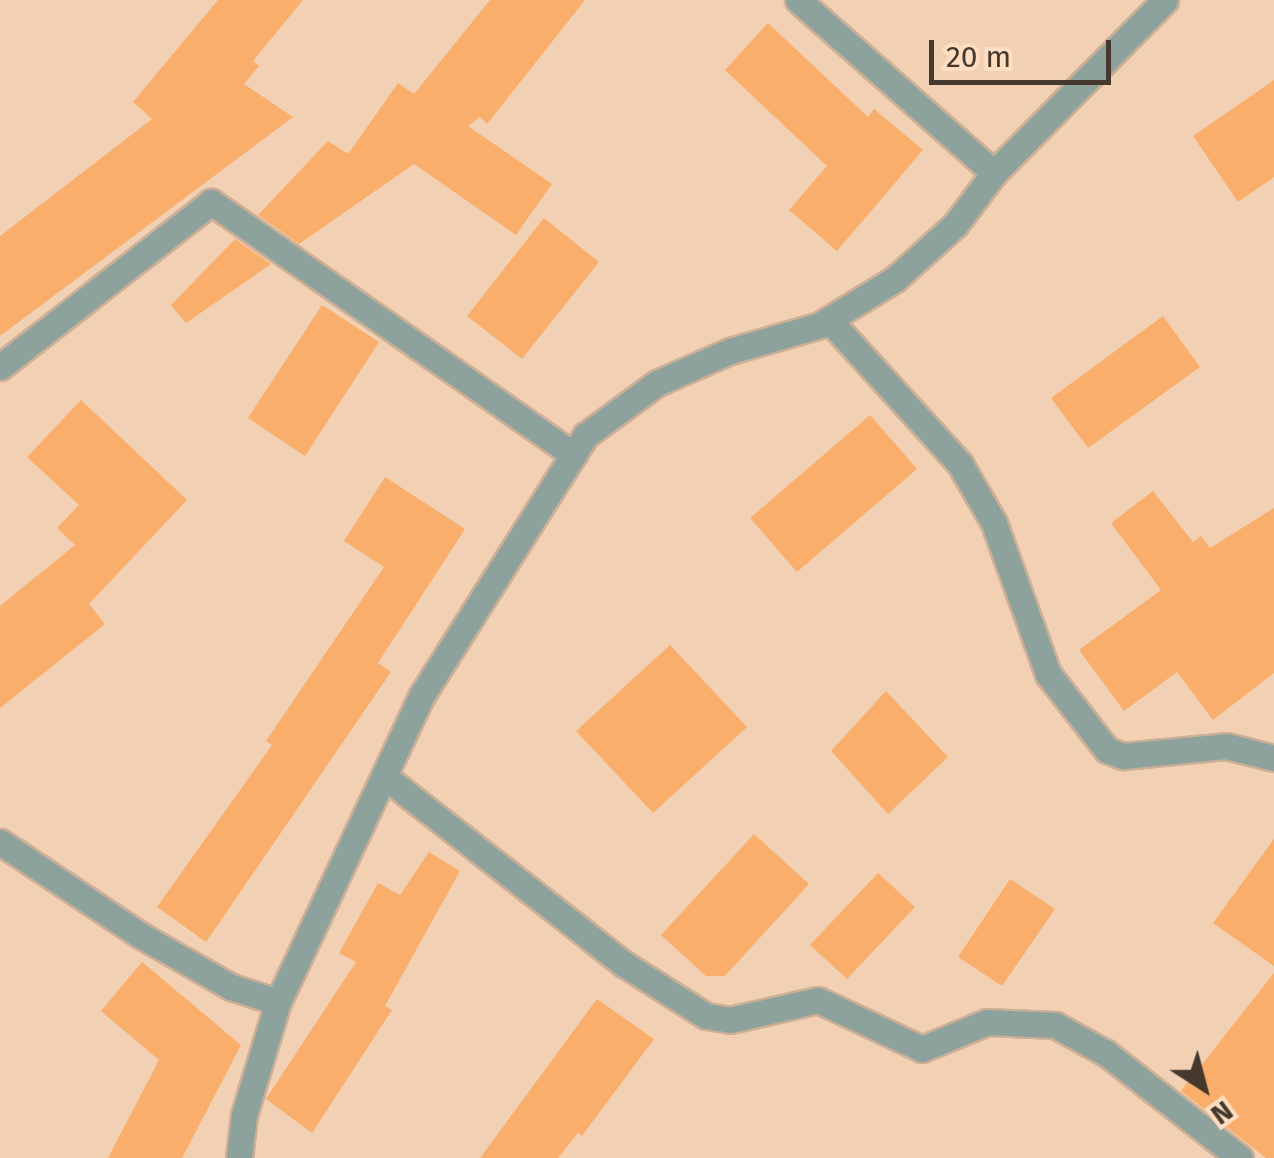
<!DOCTYPE html>
<html>
<head>
<meta charset="utf-8">
<style>
  body { margin:0 }
  #map { position:relative; width:1274px; height:1158px; overflow:hidden; background:#f1d0b4; font-family:"Fira Sans",sans-serif }
  div>[style] { position:absolute }
  .building>* { inset:0; background:#f9af6b }
  .roads { filter:drop-shadow(2px 0 #cbaf96) drop-shadow(-2px 0 #cbaf96) drop-shadow(0 2px #cbaf96) drop-shadow(0 -2px #cbaf96) }
  .minor>* { height:25px; margin:-12.5px; padding:0 12.5px; transform-origin:12.5px; border-radius:12.5px; background:#8da19d }
  span { translate:-50% -50%; white-space:nowrap; text-align:center; line-height:1.15; -webkit-text-stroke:8px #feddc1; paint-order:stroke }
  .north { position:absolute; left:1154px; top:1038px; width:100px; height:100px; -webkit-text-stroke:8px #feddc1; paint-order:stroke; rotate:144deg; font-size:28px; font-weight:700; line-height:40px; text-align:center; color:#45382d }
  .north::after { content:''; display:block; margin:auto; width:35px; height:45px; background:#45382d; clip-path:polygon(50% 0,100% 100%,50% 72%,0 100%) }
  .scale { position:absolute; left:929px; top:40px; width:182px; height:45px; box-sizing:border-box; border:5px solid #45382d; border-top:0; padding-left:12px; font-size:30px; line-height:35px; white-space:nowrap; color:#45382d; -webkit-text-stroke:8px #feddc1; paint-order:stroke }
</style>
</head>
<body>
<div id="map">
  <div class="building">
    <i style="clip-path:polygon(218px 0,303px 0,253px 61px,259px 66px,244px 84px,293px 117px,0 336px,0 236px,152px 119px,133px 102px)"></i>
    <i style="clip-path:polygon(490px 0,585px 0,487px 124px,480px 117px,468px 126px,552px 184px,516px 235px,414px 164px,299px 244px,258px 215px,328px 141px,348px 154px,398px 83px,414px 94px)"></i>
    <i style="clip-path:polygon(768px 23px,868px 117px,874px 109px,923px 150px,837px 251px,789px 210px,827px 166px,725px 70px)"></i>
    <i style="clip-path:polygon(1274px 80px,1274px 177px,1238px 202px,1193px 136px)"></i>
    <i style="clip-path:polygon(544px 218px,599px 262px,522px 359px,467px 316px)"></i>
    <i style="clip-path:polygon(235px 239px,271px 264px,186px 323px,171px 305px)"></i>
    <i style="clip-path:polygon(322px 305px,379px 342px,305px 456px,248px 418px)"></i>
    <i style="clip-path:polygon(1163px 316px,1200px 367px,1088px 448px,1051px 398px)"></i>
    <i style="clip-path:polygon(81px 400px,187px 500px,89px 604px,105px 624px,0 708px,0 606px,75px 545px,57px 528px,79px 505px,27px 457px)"></i>
    <i style="clip-path:polygon(870px 415px,917px 469px,797px 572px,750px 518px)"></i>
    <i style="clip-path:polygon(385px 477px,465px 529px,378px 663px,391px 672px,206px 942px,157px 907px,272px 745px,266px 741px,384px 567px,344px 541px)"></i>
    <i style="clip-path:polygon(1153px 491px,1193px 542px,1201px 536px,1210px 548px,1274px 508px,1274px 673px,1213px 720px,1177px 672px,1124px 711px,1079px 650px,1161px 590px,1111px 523px)"></i>
    <i style="clip-path:polygon(670px 645px,747px 727px,653px 813px,576px 731px)"></i>
    <i style="clip-path:polygon(886px 691px,948px 757px,888px 814px,831px 751px)"></i>
    <i style="clip-path:polygon(754px 834px,809px 884px,725px 976px,706px 976px,661px 935px)"></i>
    <i style="clip-path:polygon(1274px 839px,1274px 966px,1213px 923px)"></i>
    <i style="clip-path:polygon(429px 852px,460px 871px,385px 1006px,392px 1010px,312px 1133px,266px 1099px,356px 962px,339px 953px,378px 883px,400px 895px)"></i>
    <i style="clip-path:polygon(878px 873px,915px 907px,847px 979px,810px 945px)"></i>
    <i style="clip-path:polygon(1010px 879px,1055px 909px,1002px 986px,958px 957px)"></i>
    <i style="clip-path:polygon(142px 962px,241px 1045px,182px 1158px,108px 1158px,159px 1060px,101px 1011px)"></i>
    <i style="clip-path:polygon(1274px 973px,1274px 1158px,1266px 1158px,1181px 1091px)"></i>
    <i style="clip-path:polygon(597px 999px,654px 1039px,582px 1136px,578px 1133px,558px 1158px,480px 1158px)"></i>
  </div>
  <div class="roads">
    <div class="minor">
      <i style="left:798px;top:0;width:261px;rotate:41.4deg"></i>
      <i style="left:829px;top:320px;width:195px;rotate:47.7deg"></i>
      <i style="left:960px;top:464px;width:68px;rotate:60deg"></i>
      <i style="left:994px;top:523px;width:160px;rotate:70.3deg"></i>
      <i style="left:1048px;top:674px;width:96px;rotate:52.2deg"></i>
      <i style="left:1107px;top:750px;width:17px;rotate:21deg"></i>
      <i style="left:1123px;top:756px;width:103px;rotate:-5.5deg"></i>
      <i style="left:1226px;top:746px;width:49px;rotate:14deg"></i>
      <i style="left:0;top:367px;width:268px;rotate:-38deg"></i>
      <i style="left:211px;top:202px;width:442px;rotate:34.9deg"></i>
      <i style="left:384px;top:776px;width:305px;rotate:38.1deg"></i>
      <i style="left:624px;top:964px;width:97px;rotate:32.4deg"></i>
      <i style="left:706px;top:1016px;width:24px;rotate:9deg"></i>
      <i style="left:730px;top:1020px;width:90px;rotate:-12.8deg"></i>
      <i style="left:818px;top:1000px;width:115px;rotate:25.2deg"></i>
      <i style="left:922px;top:1049px;width:70px;rotate:-22.6deg"></i>
      <i style="left:987px;top:1022px;width:68px;rotate:2.5deg"></i>
      <i style="left:1055px;top:1025px;width:58px;rotate:28.8deg"></i>
      <i style="left:1106px;top:1053px;width:170px;rotate:38.1deg"></i>
      <i style="left:0;top:842px;width:168px;rotate:33.6deg"></i>
      <i style="left:140px;top:935px;width:105px;rotate:29.7deg"></i>
      <i style="left:231px;top:987px;width:49px;rotate:17.7deg"></i>
      <i style="left:239px;top:1158px;width:43px;rotate:-83.4deg"></i>
      <i style="left:244px;top:1115px;width:118px;rotate:-73.3deg"></i>
      <i style="left:278px;top:1002px;width:339px;rotate:-64.9deg"></i>
      <i style="left:422px;top:695px;width:307px;rotate:-57.8deg"></i>
      <i style="left:586px;top:435px;width:88px;rotate:-36.2deg"></i>
      <i style="left:657px;top:383px;width:80px;rotate:-23.7deg"></i>
      <i style="left:730px;top:351px;width:94px;rotate:-16.1deg"></i>
      <i style="left:820px;top:325px;width:88px;rotate:-31.5deg"></i>
      <i style="left:895px;top:279px;width:81px;rotate:-42deg"></i>
      <i style="left:955px;top:225px;width:65px;rotate:-53.1deg"></i>
      <i style="left:994px;top:173px;width:243px;rotate:-45.3deg"></i>
    </div>
  </div>
  <div class="north">N</div>
  <div class="scale">20 m</div>
</div>
</body>
</html>
